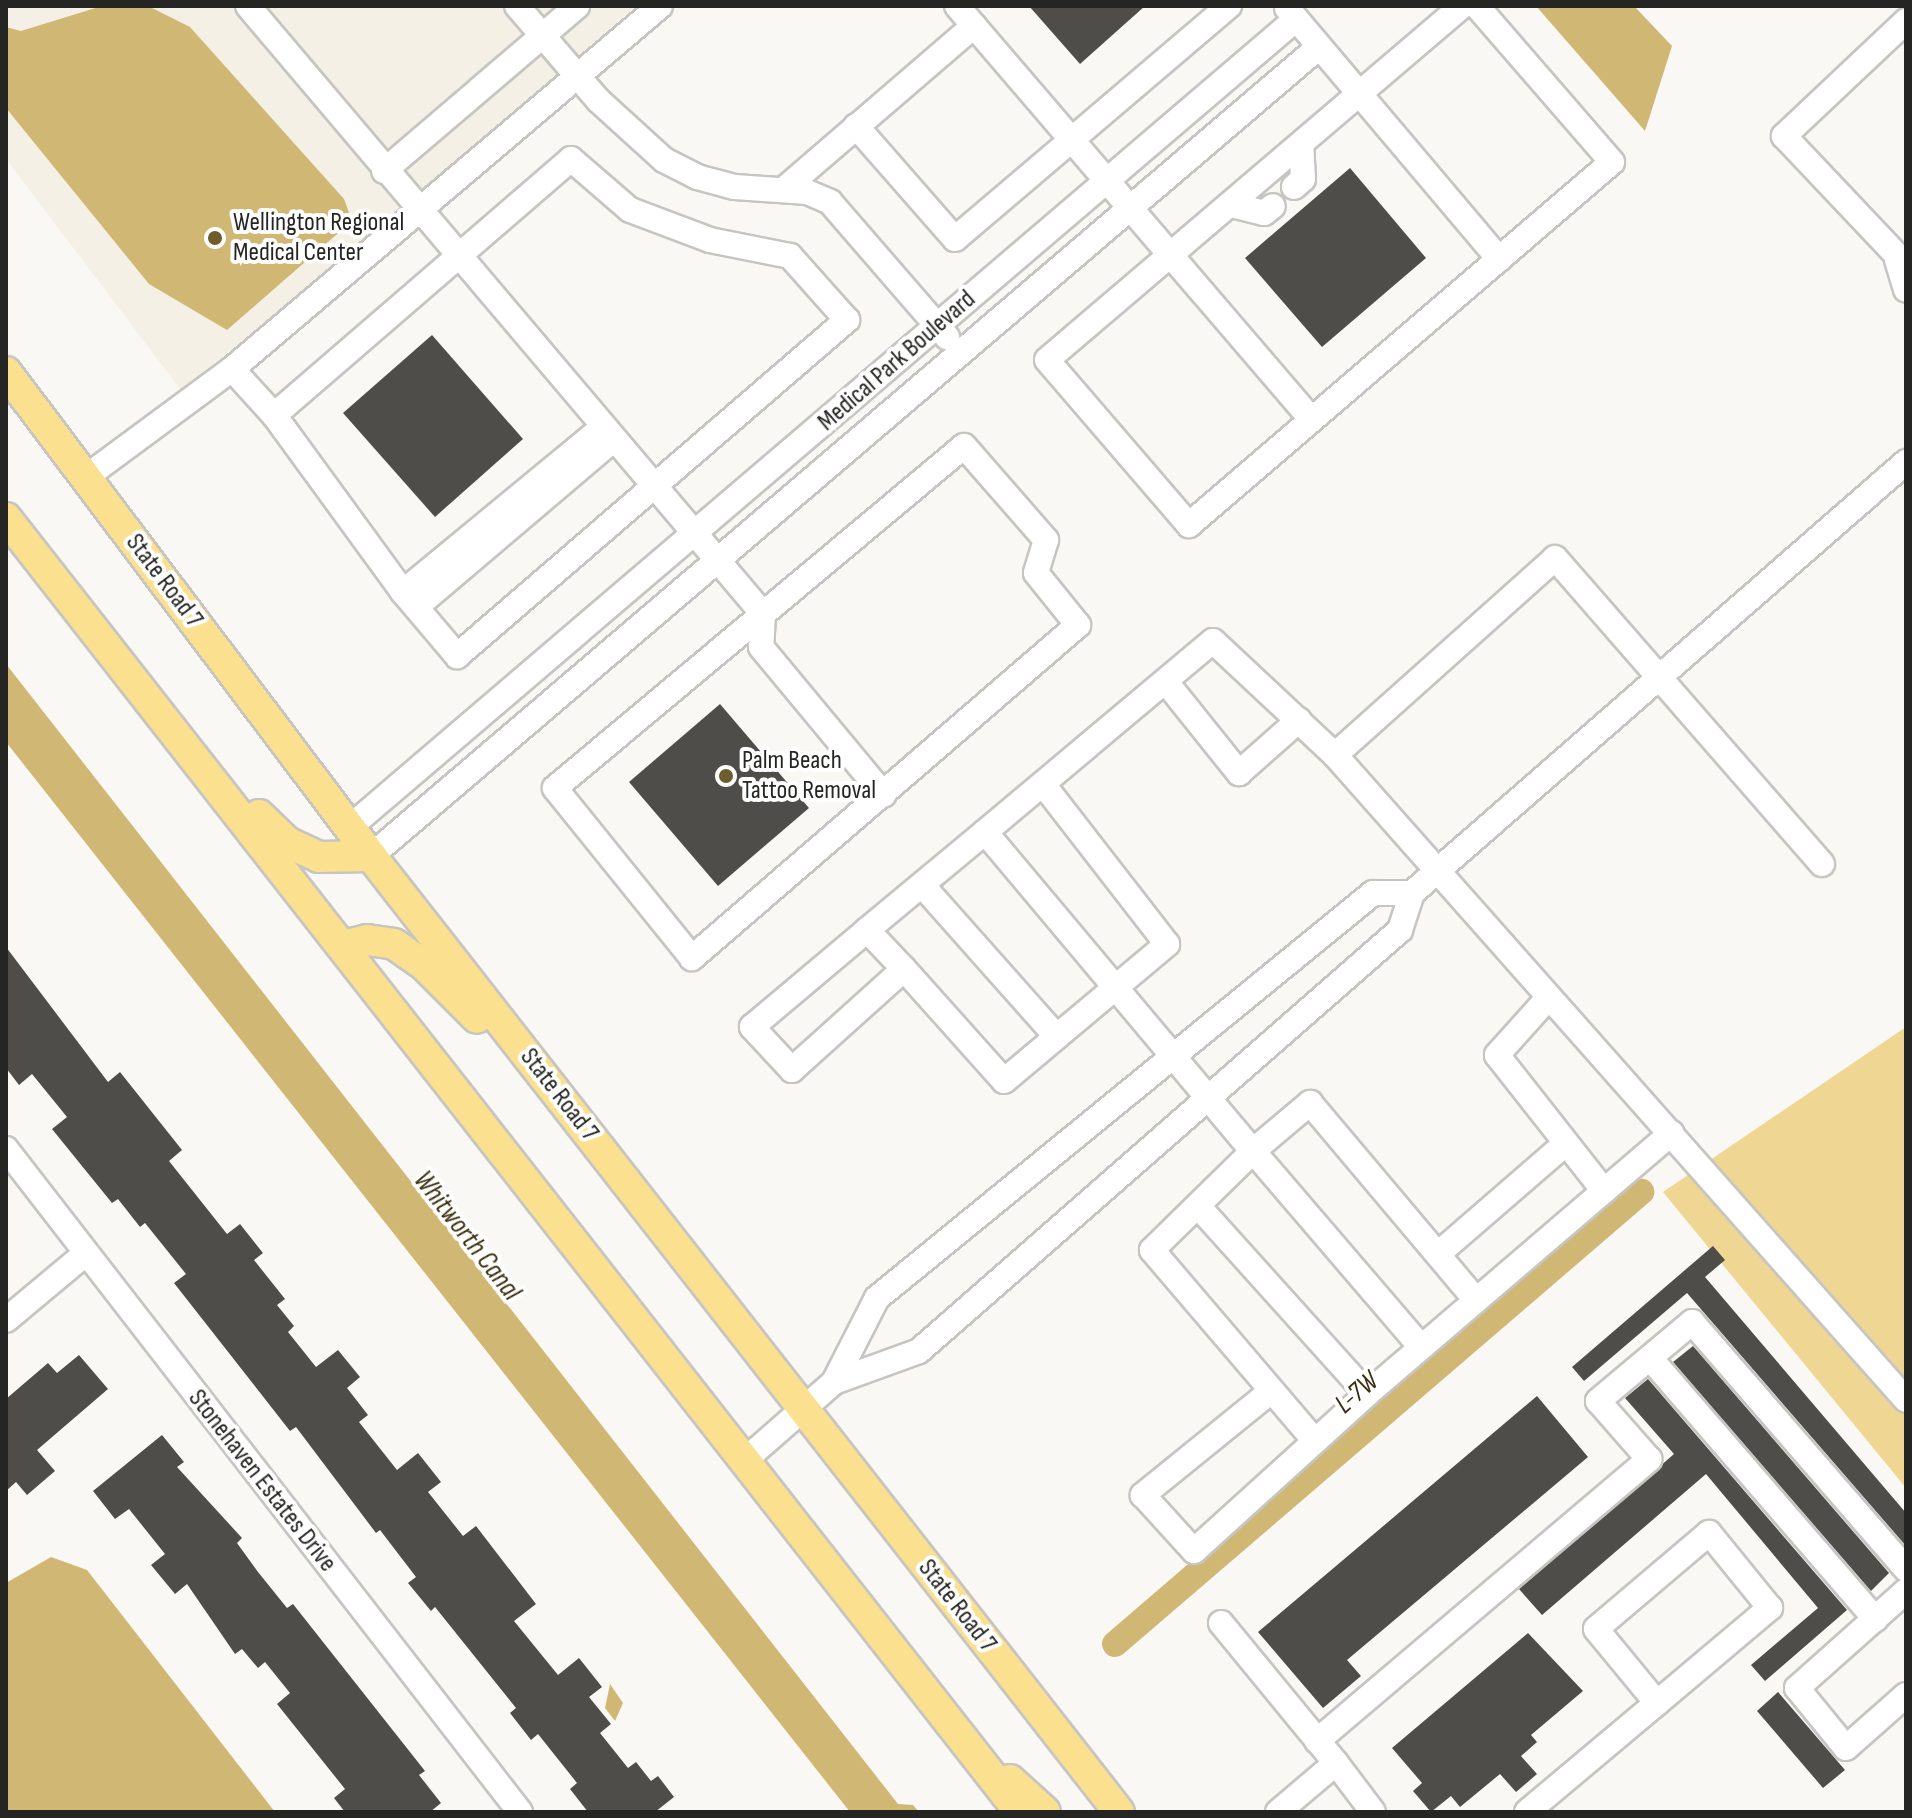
<!DOCTYPE html>
<html>
<head>
<meta charset="utf-8">
<style>
	body { margin:0 }
	#map { position:relative; width:1912px; height:1818px; overflow:hidden; background:#faf8f5; font-family:"Sofia Sans Condensed",sans-serif }
	div>[style] { position:absolute }
	.built>* { inset:0; background:#f4f0e5 }
	.green>* { inset:0; background:#efd693 }
	.water>* { inset:0; background:#d0b773 }
	.canal>* { height:26px; margin:-13px; padding:0 13px; transform-origin:13px; border-radius:13px; background:#d0b773 }
	.building>* { inset:0; background:#4e4d4a }
	.roads { filter:drop-shadow(2px 0 #c6c5c1) drop-shadow(-2px 0 #c6c5c1) drop-shadow(0 2px #c6c5c1) drop-shadow(0 -2px #c6c5c1) }
	.minor>* { height:24px; margin:-12px; padding:0 12px; transform-origin:12px; border-radius:12px; background:#fff }
	.major>* { height:30px; margin:-15px; padding:0 15px; transform-origin:15px; border-radius:15px; background:#fbe090 }
	.dots>* { width:22px; height:22px; translate:-50% -50%; box-sizing:border-box; border:4px solid #fff; border-radius:50% }
	span { translate:-50% -50%; white-space:nowrap; text-align:center; line-height:1.15; -webkit-text-stroke:8px #fff; paint-order:stroke }
	.poi-label { font-size:26px; color:#252523 }
	.left { translate:0 -50%; text-align:left }
	.street-label { font-size:26px; color:#252523 }
	.water-label { font-size:28px; color:#3a2f10; font-style:italic }
	.frame { position:absolute; inset:0; border:8px solid #252523; pointer-events:none }
</style>
</head>
<body>
<div id="map">
	<div class="built">
		<i style="clip-path:polygon(6px 6px,636px 6px,273px 317px,180px 389px,6px 159px)"></i>
	</div>
	<div class="green">
		<i style="clip-path:polygon(1906px 1027px,1906px 1488px,1663px 1192px)"></i>
	</div>
	<div class="water">
		<i style="clip-path:polygon(102px 6px,148px 6px,190px 27px,344px 199px,352px 221px,227px 330px,149px 284px,6px 108px,6px 27px,21px 31px)"></i>
		<i style="clip-path:polygon(1536px 6px,1634px 6px,1672px 46px,1645px 131px)"></i>
		<i style="clip-path:polygon(6px 664px,898px 1804px,913px 1805px,919px 1812px,850px 1812px,6px 742px)"></i>
		<i style="clip-path:polygon(51px 1557px,87px 1570px,275px 1812px,6px 1812px,6px 1583px)"></i>
		<i style="clip-path:polygon(610px 1684px,623px 1703px,615px 1721px,605px 1708px)"></i>
	</div>
	<div class="canal">
		<i style="left:1115px;top:1644px;width:694px;rotate:-40.67deg"></i>
	</div>
	<div class="building">
		<i style="clip-path:polygon(1029px 6px,1145px 6px,1080px 64px)"></i>
		<i style="clip-path:polygon(1350px 168px,1426px 258px,1322px 347px,1245px 258px)"></i>
		<i style="clip-path:polygon(432px 335px,523px 439px,435px 517px,343px 413px)"></i>
		<i style="clip-path:polygon(720px 704px,809px 808px,718px 886px,629px 782px)"></i>
		<i style="clip-path:polygon(6px 947px,108px 1082px,120px 1072px,182px 1150px,169px 1161px,227px 1234px,240px 1224px,263px 1253px,254px 1260px,285px 1299px,277px 1305px,294px 1326px,288px 1332px,316px 1367px,338px 1350px,360px 1377px,347px 1388px,368px 1415px,359px 1422px,397px 1470px,418px 1453px,441px 1482px,428px 1492px,463px 1536px,476px 1526px,536px 1604px,514px 1621px,558px 1675px,579px 1658px,602px 1687px,589px 1697px,611px 1724px,600px 1733px,628px 1768px,636px 1762px,651px 1781px,658px 1776px,674px 1797px,655px 1812px,588px 1812px,570px 1789px,577px 1783px,538px 1734px,531px 1740px,510px 1713px,516px 1708px,435px 1607px,431px 1611px,408px 1583px,416px 1577px,380px 1530px,376px 1533px,296px 1427px,290px 1431px,174px 1283px,186px 1274px,145px 1223px,140px 1227px,118px 1199px,112px 1203px,52px 1129px,67px 1117px,32px 1074px,19px 1085px,6px 1068px)"></i>
		<i style="clip-path:polygon(1713px 1246px,1725px 1260px,1705px 1277px,1906px 1513px,1906px 1546px,1687px 1293px,1584px 1381px,1572px 1367px)"></i>
		<i style="clip-path:polygon(1693px 1346px,1889px 1573px,1871px 1591px,1673px 1362px)"></i>
		<i style="clip-path:polygon(79px 1355px,108px 1389px,37px 1450px,55px 1471px,27px 1495px,16px 1482px,6px 1491px,6px 1399px,48px 1363px,57px 1373px)"></i>
		<i style="clip-path:polygon(1648px 1379px,1847px 1610px,1765px 1681px,1751px 1665px,1818px 1608px,1706px 1474px,1542px 1615px,1519px 1589px,1674px 1454px,1625px 1398px)"></i>
		<i style="clip-path:polygon(1537px 1396px,1588px 1457px,1347px 1660px,1361px 1676px,1323px 1708px,1258px 1632px)"></i>
		<i style="clip-path:polygon(162px 1435px,184px 1462px,177px 1467px,242px 1538px,237px 1543px,258px 1572px,287px 1608px,293px 1604px,425px 1771px,419px 1775px,441px 1803px,430px 1812px,345px 1812px,334px 1798px,345px 1789px,277px 1704px,290px 1693px,265px 1662px,258px 1668px,242px 1649px,235px 1654px,187px 1584px,175px 1594px,151px 1565px,165px 1554px,129px 1509px,115px 1519px,93px 1491px)"></i>
		<i style="clip-path:polygon(1528px 1633px,1583px 1691px,1531px 1735px,1537px 1742px,1521px 1756px,1537px 1774px,1516px 1792px,1500px 1774px,1460px 1807px,1451px 1796px,1431px 1812px,1413px 1791px,1422px 1783px,1392px 1748px)"></i>
		<i style="clip-path:polygon(1778px 1692px,1845px 1770px,1823px 1788px,1757px 1711px)"></i>
	</div>
	<div class="roads">
		<div class="minor">
			<i style="left:248px;top:6px;width:797px;rotate:49.73deg"></i>
			<i style="left:763px;top:614px;width:33px;rotate:93deg"></i>
			<i style="left:761px;top:647px;width:192px;rotate:50.3deg"></i>
			<i style="left:517px;top:6px;width:124px;rotate:49.2deg"></i>
			<i style="left:598px;top:100px;width:89px;rotate:42.3deg"></i>
			<i style="left:664px;top:160px;width:37px;rotate:27deg"></i>
			<i style="left:697px;top:177px;width:39px;rotate:15deg"></i>
			<i style="left:735px;top:187px;width:72px;rotate:4deg"></i>
			<i style="left:807px;top:192px;width:25px;rotate:23deg"></i>
			<i style="left:830px;top:202px;width:179px;rotate:49.1deg"></i>
			<i style="left:957px;top:6px;width:545px;rotate:49.39deg"></i>
			<i style="left:1462px;top:6px;width:545px;rotate:139.54deg"></i>
			<i style="left:1047px;top:360px;width:218px;rotate:49.3deg"></i>
			<i style="left:1189px;top:525px;width:557px;rotate:-40.63deg"></i>
			<i style="left:1612px;top:162px;width:206px;rotate:-130.9deg"></i>
			<i style="left:1287px;top:8px;width:329px;rotate:49.8deg"></i>
			<i style="left:1906px;top:21px;width:168px;rotate:136.7deg"></i>
			<i style="left:1784px;top:136px;width:178px;rotate:46.6deg"></i>
			<i style="left:856px;top:126px;width:150px;rotate:48.8deg"></i>
			<i style="left:955px;top:239px;width:360px;rotate:-40.4deg"></i>
			<i style="left:384px;top:171px;width:254px;rotate:-40.5deg"></i>
			<i style="left:1294px;top:187px;width:12px;rotate:-42deg"></i>
			<i style="left:1303px;top:179px;width:34px;rotate:-93deg"></i>
			<i style="left:783px;top:190px;width:252px;rotate:-40.7deg"></i>
			<i style="left:1232px;top:205px;width:33px;rotate:14deg"></i>
			<i style="left:1264px;top:213px;width:11px;rotate:-38deg"></i>
			<i style="left:1897px;top:260px;width:31px;rotate:73deg"></i>
			<i style="left:232px;top:369px;width:62px;rotate:47.6deg"></i>
			<i style="left:274px;top:415px;width:219px;rotate:53.9deg"></i>
			<i style="left:403px;top:592px;width:84px;rotate:49.8deg"></i>
			<i style="left:457px;top:656px;width:515px;rotate:-40.75deg"></i>
			<i style="left:847px;top:320px;width:86px;rotate:-131.7deg"></i>
			<i style="left:790px;top:256px;width:82px;rotate:-168.7deg"></i>
			<i style="left:710px;top:240px;width:85px;rotate:-159.4deg"></i>
			<i style="left:630px;top:210px;width:78px;rotate:-139.2deg"></i>
			<i style="left:571px;top:159px;width:392px;rotate:139.2deg"></i>
			<i style="left:964px;top:446px;width:125px;rotate:48.9deg"></i>
			<i style="left:1046px;top:540px;width:34px;rotate:107deg"></i>
			<i style="left:1036px;top:573px;width:67px;rotate:51.1deg"></i>
			<i style="left:1078px;top:625px;width:510px;rotate:139.22deg"></i>
			<i style="left:692px;top:958px;width:218px;rotate:-128.9deg"></i>
			<i style="left:555px;top:788px;width:533px;rotate:-39.9deg"></i>
			<i style="left:86px;top:477px;width:182px;rotate:-36.5deg"></i>
			<i style="left:232px;top:369px;width:561px;rotate:-40.3deg"></i>
			<i style="left:403px;top:592px;width:259px;rotate:-39.5deg"></i>
			<i style="left:416px;top:607px;width:249px;rotate:-40.3deg"></i>
			<i style="left:1166px;top:682px;width:117px;rotate:51.3deg"></i>
			<i style="left:1239px;top:773px;width:80px;rotate:-41.5deg"></i>
			<i style="left:1335px;top:755px;width:295px;rotate:-41.8deg"></i>
			<i style="left:1555px;top:558px;width:406px;rotate:48.9deg"></i>
			<i style="left:350px;top:827px;width:1244px;rotate:-40.5deg"></i>
			<i style="left:985px;top:832px;width:297px;rotate:-40deg"></i>
			<i style="left:1213px;top:641px;width:167px;rotate:43.1deg"></i>
			<i style="left:1335px;top:755px;width:861px;rotate:48.48deg"></i>
			<i style="left:371px;top:856px;width:1246px;rotate:-40.48deg"></i>
			<i style="left:922px;top:885px;width:203px;rotate:48.4deg"></i>
			<i style="left:867px;top:930px;width:153px;rotate:-39.7deg"></i>
			<i style="left:985px;top:832px;width:417px;rotate:50deg"></i>
			<i style="left:1253px;top:1151px;width:75px;rotate:-40.1deg"></i>
			<i style="left:1310px;top:1103px;width:258px;rotate:49.9deg"></i>
			<i style="left:904px;top:969px;width:151px;rotate:138deg"></i>
			<i style="left:792px;top:1070px;width:59px;rotate:-132.9deg"></i>
			<i style="left:752px;top:1027px;width:150px;rotate:-40.1deg"></i>
			<i style="left:867px;top:930px;width:54px;rotate:46.5deg"></i>
			<i style="left:904px;top:969px;width:150px;rotate:48.2deg"></i>
			<i style="left:1004px;top:1081px;width:213px;rotate:-40deg"></i>
			<i style="left:1167px;top:944px;width:199px;rotate:-127.8deg"></i>
			<i style="left:1549px;top:997px;width:78px;rotate:131.9deg"></i>
			<i style="left:1497px;top:1055px;width:173px;rotate:51.8deg"></i>
			<i style="left:6px;top:1149px;width:839px;rotate:52.21deg"></i>
			<i style="left:1198px;top:1206px;width:253px;rotate:48deg"></i>
			<i style="left:1438px;top:1254px;width:169px;rotate:-40.9deg"></i>
			<i style="left:6px;top:1320px;width:103px;rotate:-39.9deg"></i>
			<i style="left:1650px;top:1358px;width:345px;rotate:49.2deg"></i>
			<i style="left:834px;top:1382px;width:90px;rotate:-20deg"></i>
			<i style="left:919px;top:1351px;width:639px;rotate:-41.19deg"></i>
			<i style="left:1400px;top:930px;width:39px;rotate:-72deg"></i>
			<i style="left:1412px;top:893px;width:656px;rotate:-41.1deg"></i>
			<i style="left:1270px;top:1392px;width:164px;rotate:141deg"></i>
			<i style="left:1143px;top:1495px;width:76px;rotate:47.7deg"></i>
			<i style="left:1194px;top:1551px;width:234px;rotate:-42.2deg"></i>
			<i style="left:1367px;top:1394px;width:401px;rotate:-40.6deg"></i>
			<i style="left:1315px;top:1441px;width:251px;rotate:-130.5deg"></i>
			<i style="left:1152px;top:1250px;width:141px;rotate:-44.4deg"></i>
			<i style="left:1253px;top:1151px;width:258px;rotate:49.4deg"></i>
			<i style="left:745px;top:1460px;width:118px;rotate:-41.2deg"></i>
			<i style="left:834px;top:1382px;width:94px;rotate:-62.9deg"></i>
			<i style="left:877px;top:1298px;width:640px;rotate:-39.23deg"></i>
			<i style="left:1373px;top:893px;width:39px"></i>
			<i style="left:1906px;top:1591px;width:146px;rotate:138.3deg"></i>
			<i style="left:1797px;top:1688px;width:77px;rotate:50.8deg"></i>
			<i style="left:1846px;top:1748px;width:80px;rotate:-41.5deg"></i>
			<i style="left:1221px;top:1623px;width:181px;rotate:50.6deg"></i>
			<i style="left:1336px;top:1763px;width:76px;rotate:139.8deg"></i>
			<i style="left:1317px;top:1741px;width:436px;rotate:-40.3deg"></i>
			<i style="left:1649px;top:1459px;width:77px;rotate:-131.3deg"></i>
			<i style="left:1598px;top:1401px;width:123px;rotate:-40deg"></i>
			<i style="left:1692px;top:1322px;width:327px;rotate:49.1deg"></i>
			<i style="left:1336px;top:1763px;width:61px;rotate:52.9deg"></i>
			<i style="left:1527px;top:1812px;width:170px;rotate:-40deg"></i>
			<i style="left:1657px;top:1703px;width:148px;rotate:-40.1deg"></i>
			<i style="left:1770px;top:1608px;width:97px;rotate:-129.1deg"></i>
			<i style="left:1709px;top:1533px;width:148px;rotate:139.7deg"></i>
			<i style="left:1596px;top:1629px;width:96px;rotate:50.5deg"></i>
		</div>
		<div class="major">
			<i style="left:6px;top:372px;width:606px;rotate:52.98deg"></i>
			<i style="left:371px;top:856px;width:1214px;rotate:51.96deg"></i>
			<i style="left:6px;top:518px;width:1644px;rotate:51.92deg"></i>
			<i style="left:259px;top:815px;width:39px;rotate:44deg"></i>
			<i style="left:287px;top:842px;width:35px;rotate:25deg"></i>
			<i style="left:319px;top:857px;width:52px;rotate:-1.1deg"></i>
			<i style="left:342px;top:946px;width:26px;rotate:-13deg"></i>
			<i style="left:367px;top:940px;width:27px;rotate:8deg"></i>
			<i style="left:394px;top:944px;width:35px;rotate:35deg"></i>
			<i style="left:423px;top:964px;width:76px;rotate:45deg"></i>
			<i style="left:1010px;top:1780px;width:47px;rotate:42.4deg"></i>
		</div>
	</div>
	<div class="dots">
		<i style="left:215px;top:238px;background:#6e5c2a"></i>
		<i style="left:726px;top:776px;background:#6e5c2a"></i>
	</div>
	<div class="poi-label">
		<span class="left" style="left:233px;top:238px">Wellington Regional<br>Medical Center</span>
		<span class="left" style="left:742px;top:776px">Palm Beach<br>Tattoo Removal</span>
	</div>
	<div class="street-label">
		<span style="left:897px;top:361px;rotate:-41deg">Medical Park Boulevard</span>
		<span style="left:164px;top:581px;rotate:53deg">State Road 7</span>
		<span style="left:559px;top:1095px;rotate:52deg">State Road 7</span>
		<span style="left:262px;top:1481px;rotate:52deg">Stonehaven Estates Drive</span>
		<span style="left:957px;top:1606px;rotate:52deg">State Road 7</span>
	</div>
	<div class="water-label">
		<span style="left:467px;top:1236px;rotate:52deg">Whitworth Canal</span>
		<span style="left:1357px;top:1393px;rotate:-41deg">L-7W</span>
	</div>
	<div class="frame"></div>
</div>
</body>
</html>
